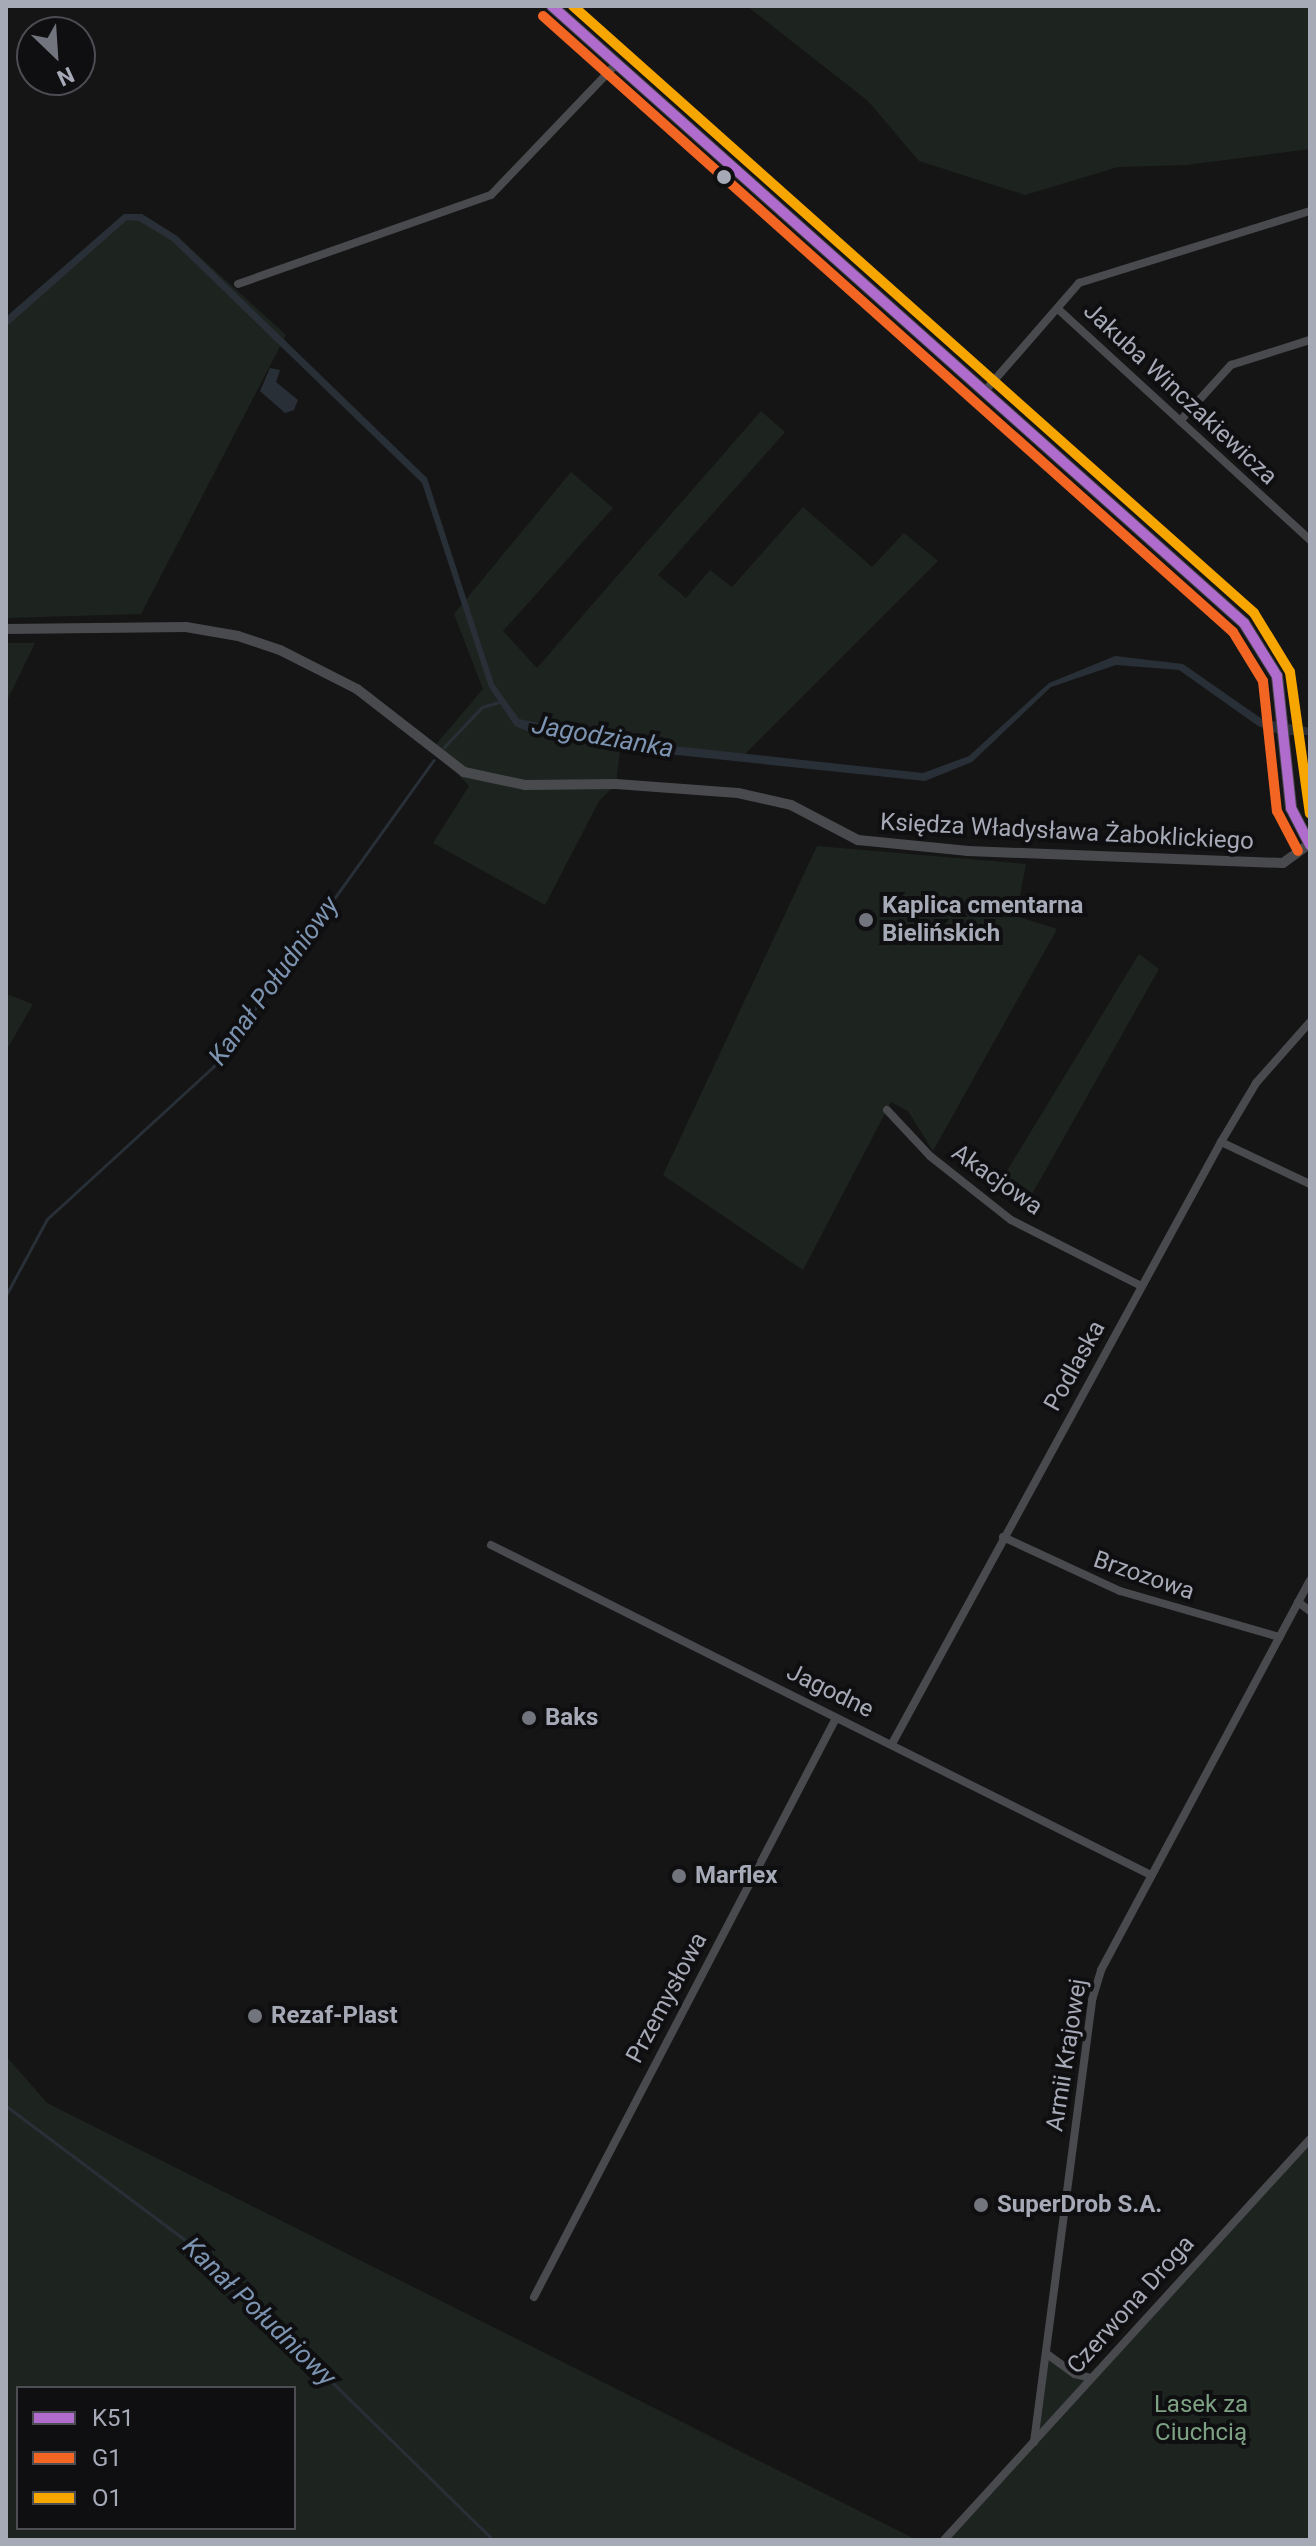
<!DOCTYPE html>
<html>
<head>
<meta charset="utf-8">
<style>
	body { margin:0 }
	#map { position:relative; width:1316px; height:2546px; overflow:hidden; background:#151515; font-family:Roboto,sans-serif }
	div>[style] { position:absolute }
	.green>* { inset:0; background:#1d241f }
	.water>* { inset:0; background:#282f37 }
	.stream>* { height:3px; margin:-1.5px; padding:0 1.5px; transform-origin:1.5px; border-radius:1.5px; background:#282f37 }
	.minor>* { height:8px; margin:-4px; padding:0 4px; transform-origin:4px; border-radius:4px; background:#494a4e }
	.tertiary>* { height:10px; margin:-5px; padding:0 5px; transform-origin:5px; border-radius:5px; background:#494a4e }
	.secondary>* { height:12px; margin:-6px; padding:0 6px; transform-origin:6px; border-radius:6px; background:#48484c }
	.bus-1>* { height:10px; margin:-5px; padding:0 5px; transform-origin:5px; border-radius:5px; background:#b06ccc }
	.bus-2>* { height:10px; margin:-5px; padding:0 5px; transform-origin:5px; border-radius:5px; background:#f26522 }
	.bus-3>* { height:10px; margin:-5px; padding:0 5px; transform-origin:5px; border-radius:5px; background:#f7a600 }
	.dots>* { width:22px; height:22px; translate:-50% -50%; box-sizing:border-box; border:4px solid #0f0f11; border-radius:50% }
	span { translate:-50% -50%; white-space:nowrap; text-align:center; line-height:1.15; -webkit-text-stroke:8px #0f0f11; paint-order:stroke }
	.street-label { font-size:24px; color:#a6a9b6 }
	.poi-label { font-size:24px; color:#a6a9b6; font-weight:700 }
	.left { translate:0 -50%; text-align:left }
	.park-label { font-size:24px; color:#7da182 }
	.water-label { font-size:26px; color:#7c94b1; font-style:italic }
	.frame { position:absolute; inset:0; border:8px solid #a6a9b6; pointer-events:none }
	.legend { position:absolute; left:16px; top:2386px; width:280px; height:144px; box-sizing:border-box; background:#0f0f11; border:2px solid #4b4d53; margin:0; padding:10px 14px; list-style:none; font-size:24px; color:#a6a9b6 }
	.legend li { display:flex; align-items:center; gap:16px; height:40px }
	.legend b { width:40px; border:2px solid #4b4d53 }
	.north { position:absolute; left:16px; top:16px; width:80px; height:80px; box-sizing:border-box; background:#0f0f11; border:2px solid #4b4d53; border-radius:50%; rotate:155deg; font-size:22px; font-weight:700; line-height:32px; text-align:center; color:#a6a9b6 }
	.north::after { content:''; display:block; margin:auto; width:28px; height:36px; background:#73757e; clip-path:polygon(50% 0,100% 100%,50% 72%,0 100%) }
</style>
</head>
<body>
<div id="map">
	<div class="green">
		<i style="clip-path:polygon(747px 6px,1310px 6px,1310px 149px,1186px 165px,1118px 167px,1025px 195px,919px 161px,868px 101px)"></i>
		<i style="clip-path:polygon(124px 214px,142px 214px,177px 236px,286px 335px,141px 614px,6px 618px,6px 317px)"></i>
		<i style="clip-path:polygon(761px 411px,785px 432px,658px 575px,686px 598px,710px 570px,732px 587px,803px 507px,872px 567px,904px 533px,938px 561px,741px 758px,620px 749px,616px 784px,599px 801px,545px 905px,433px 843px,469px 786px,433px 748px,483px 689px,454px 614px,571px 472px,613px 508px,503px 631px,537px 668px)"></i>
		<i style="clip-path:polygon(6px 643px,35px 643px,6px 703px)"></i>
		<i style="clip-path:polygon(817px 846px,1026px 864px,1016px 916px,1057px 929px,933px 1151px,908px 1111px,891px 1102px,803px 1270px,663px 1175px)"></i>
		<i style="clip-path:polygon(1139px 954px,1159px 969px,1032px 1194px,1002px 1179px)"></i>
		<i style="clip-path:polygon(6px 994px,33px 1004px,6px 1051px)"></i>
		<i style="clip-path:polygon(evenodd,6px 2056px,47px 2103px,917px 2540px,6px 2540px,6px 2056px,18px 2388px,294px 2388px,294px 2528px,18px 2528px,18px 2388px)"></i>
		<i style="clip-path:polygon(1310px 2139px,1310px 2540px,944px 2540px,1034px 2442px,1047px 2354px,1092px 2378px)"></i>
	</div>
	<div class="water">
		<i style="clip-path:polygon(124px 214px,142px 214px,177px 236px,427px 478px,494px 684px,519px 719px,618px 740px,923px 773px,969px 756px,1049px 683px,1115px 656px,1183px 664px,1262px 719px,1310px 728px,1310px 735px,1281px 735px,1258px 726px,1179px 670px,1116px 665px,1051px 687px,972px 762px,925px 781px,620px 749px,537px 735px,515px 726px,489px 687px,422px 483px,172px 241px,139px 221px,127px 220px,6px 327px,6px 317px)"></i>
		<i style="clip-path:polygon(270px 368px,280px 370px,276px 382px,298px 400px,294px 410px,285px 413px,260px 391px)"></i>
	</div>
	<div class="stream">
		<i style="left:444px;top:747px;width:55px;rotate:-46.5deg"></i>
		<i style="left:482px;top:707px;width:18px;rotate:-16deg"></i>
		<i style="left:6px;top:1295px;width:86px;rotate:-61.7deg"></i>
		<i style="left:47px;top:1219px;width:225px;rotate:-42.5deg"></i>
		<i style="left:213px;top:1067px;width:378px;rotate:-54.3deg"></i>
		<i style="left:6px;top:2106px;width:232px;rotate:36.8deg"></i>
		<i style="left:192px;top:2245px;width:421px;rotate:44.4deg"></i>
	</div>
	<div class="minor">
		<i style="left:238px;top:284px;width:268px;rotate:-19.4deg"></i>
		<i style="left:491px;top:195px;width:182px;rotate:-46.3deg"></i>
		<i style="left:1058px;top:309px;width:342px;rotate:42.5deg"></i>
		<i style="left:984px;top:392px;width:145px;rotate:-48.9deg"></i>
		<i style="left:1079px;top:283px;width:242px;rotate:-17.3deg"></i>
		<i style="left:1180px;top:421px;width:76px;rotate:-47.7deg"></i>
		<i style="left:1231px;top:365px;width:83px;rotate:-17.6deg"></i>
		<i style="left:887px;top:1110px;width:63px;rotate:46.9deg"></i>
		<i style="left:930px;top:1156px;width:103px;rotate:38.3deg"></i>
		<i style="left:1011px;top:1220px;width:146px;rotate:26.9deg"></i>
		<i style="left:1221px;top:1142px;width:98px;rotate:25.3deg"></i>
		<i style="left:1003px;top:1537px;width:129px;rotate:24.8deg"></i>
		<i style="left:1120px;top:1591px;width:166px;rotate:16.1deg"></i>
		<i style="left:491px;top:1545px;width:738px;rotate:26.57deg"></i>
		<i style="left:1298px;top:1602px;width:15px;rotate:37deg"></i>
		<i style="left:893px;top:1742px;width:684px;rotate:-61.34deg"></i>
		<i style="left:1221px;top:1142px;width:69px;rotate:-59.3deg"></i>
		<i style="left:1256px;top:1083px;width:81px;rotate:-48.5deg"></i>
		<i style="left:534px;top:2297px;width:653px;rotate:-62.45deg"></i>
		<i style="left:1047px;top:2354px;width:34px;rotate:36deg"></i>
		<i style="left:1075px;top:2374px;width:16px;rotate:14deg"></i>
		<i style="left:1034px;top:2442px;width:446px;rotate:-82.5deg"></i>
		<i style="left:1092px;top:2000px;width:31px;rotate:-73deg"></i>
		<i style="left:1101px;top:1970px;width:442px;rotate:-61.8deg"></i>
		<i style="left:944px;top:2540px;width:543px;rotate:-47.61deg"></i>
	</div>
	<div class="tertiary">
		<i style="left:6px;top:629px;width:180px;rotate:-0.6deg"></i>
		<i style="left:186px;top:627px;width:53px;rotate:9.8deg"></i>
		<i style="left:238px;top:636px;width:44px;rotate:18.4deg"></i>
		<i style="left:280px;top:650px;width:86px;rotate:26.9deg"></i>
		<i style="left:357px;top:689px;width:135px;rotate:37.8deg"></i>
		<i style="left:464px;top:772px;width:62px;rotate:12deg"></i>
		<i style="left:525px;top:785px;width:91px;rotate:-0.6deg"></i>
		<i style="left:616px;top:784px;width:122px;rotate:4.2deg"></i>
		<i style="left:738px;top:793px;width:54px;rotate:12.8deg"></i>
		<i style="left:791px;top:805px;width:76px;rotate:27.6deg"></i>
		<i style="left:858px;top:840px;width:111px;rotate:5.7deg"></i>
		<i style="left:968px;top:851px;width:315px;rotate:2.2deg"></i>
		<i style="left:1283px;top:863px;width:32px;rotate:-36deg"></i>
	</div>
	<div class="secondary">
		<i style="left:552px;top:6px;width:927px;rotate:41.72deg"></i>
		<i style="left:1244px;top:623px;width:62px;rotate:58.1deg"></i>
		<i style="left:1277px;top:676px;width:133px;rotate:83.9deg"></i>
		<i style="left:1291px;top:808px;width:42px;rotate:62.8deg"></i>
	</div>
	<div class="bus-1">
		<i style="left:552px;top:6px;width:927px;rotate:41.72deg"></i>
		<i style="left:1244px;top:623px;width:62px;rotate:58.1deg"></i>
		<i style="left:1277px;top:676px;width:133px;rotate:83.9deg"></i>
		<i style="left:1291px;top:808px;width:42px;rotate:62.8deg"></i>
	</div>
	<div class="bus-2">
		<i style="left:543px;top:16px;width:925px;rotate:41.76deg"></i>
		<i style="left:1233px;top:632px;width:57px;rotate:58.5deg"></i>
		<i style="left:1263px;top:681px;width:131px;rotate:83.9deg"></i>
		<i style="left:1277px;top:811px;width:45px;rotate:62.3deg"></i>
	</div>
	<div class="bus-3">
		<i style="left:573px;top:6px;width:912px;rotate:41.71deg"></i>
		<i style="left:1254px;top:613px;width:69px;rotate:58.6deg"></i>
		<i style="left:1290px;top:672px;width:143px;rotate:82deg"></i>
	</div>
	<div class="dots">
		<i style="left:724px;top:177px;background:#a6a9b6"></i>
		<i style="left:866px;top:920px;background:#73757e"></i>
		<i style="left:529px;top:1718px;background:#73757e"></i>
		<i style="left:679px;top:1876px;background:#73757e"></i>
		<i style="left:255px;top:2016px;background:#73757e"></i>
		<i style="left:981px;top:2205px;background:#73757e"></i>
	</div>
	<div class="street-label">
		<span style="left:1180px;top:394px;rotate:43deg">Jakuba Winczakiewicza</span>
		<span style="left:1067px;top:832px;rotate:3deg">Księdza Władysława Żaboklickiego</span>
		<span style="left:997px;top:1180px;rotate:35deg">Akacjowa</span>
		<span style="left:1075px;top:1366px;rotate:-61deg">Podlaska</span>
		<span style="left:1144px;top:1576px;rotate:19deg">Brzozowa</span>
		<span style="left:830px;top:1691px;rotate:26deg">Jagodne</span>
		<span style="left:667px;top:1998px;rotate:-62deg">Przemysłowa</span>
		<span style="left:1067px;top:2055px;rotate:-81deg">Armii Krajowej</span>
		<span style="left:1131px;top:2305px;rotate:-48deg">Czerwona Droga</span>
	</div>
	<div class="poi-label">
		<span class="left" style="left:882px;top:920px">Kaplica cmentarna<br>Bielińskich</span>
		<span class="left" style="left:545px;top:1718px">Baks</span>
		<span class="left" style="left:695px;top:1876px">Marflex</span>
		<span class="left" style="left:271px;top:2016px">Rezaf-Plast</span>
		<span class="left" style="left:997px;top:2205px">SuperDrob S.A.</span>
	</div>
	<div class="park-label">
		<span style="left:1201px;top:2419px">Lasek za<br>Ciuchcią</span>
	</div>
	<div class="water-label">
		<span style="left:603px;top:737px;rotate:10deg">Jagodzianka</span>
		<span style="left:274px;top:981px;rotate:-54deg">Kanał Południowy</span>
		<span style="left:259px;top:2312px;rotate:44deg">Kanał Południowy</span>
	</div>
	<div class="frame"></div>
	<ul class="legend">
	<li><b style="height:10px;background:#b06ccc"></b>K51</li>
	<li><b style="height:10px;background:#f26522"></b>G1</li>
	<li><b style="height:10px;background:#f7a600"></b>O1</li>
	</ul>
	<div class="north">N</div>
</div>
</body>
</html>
